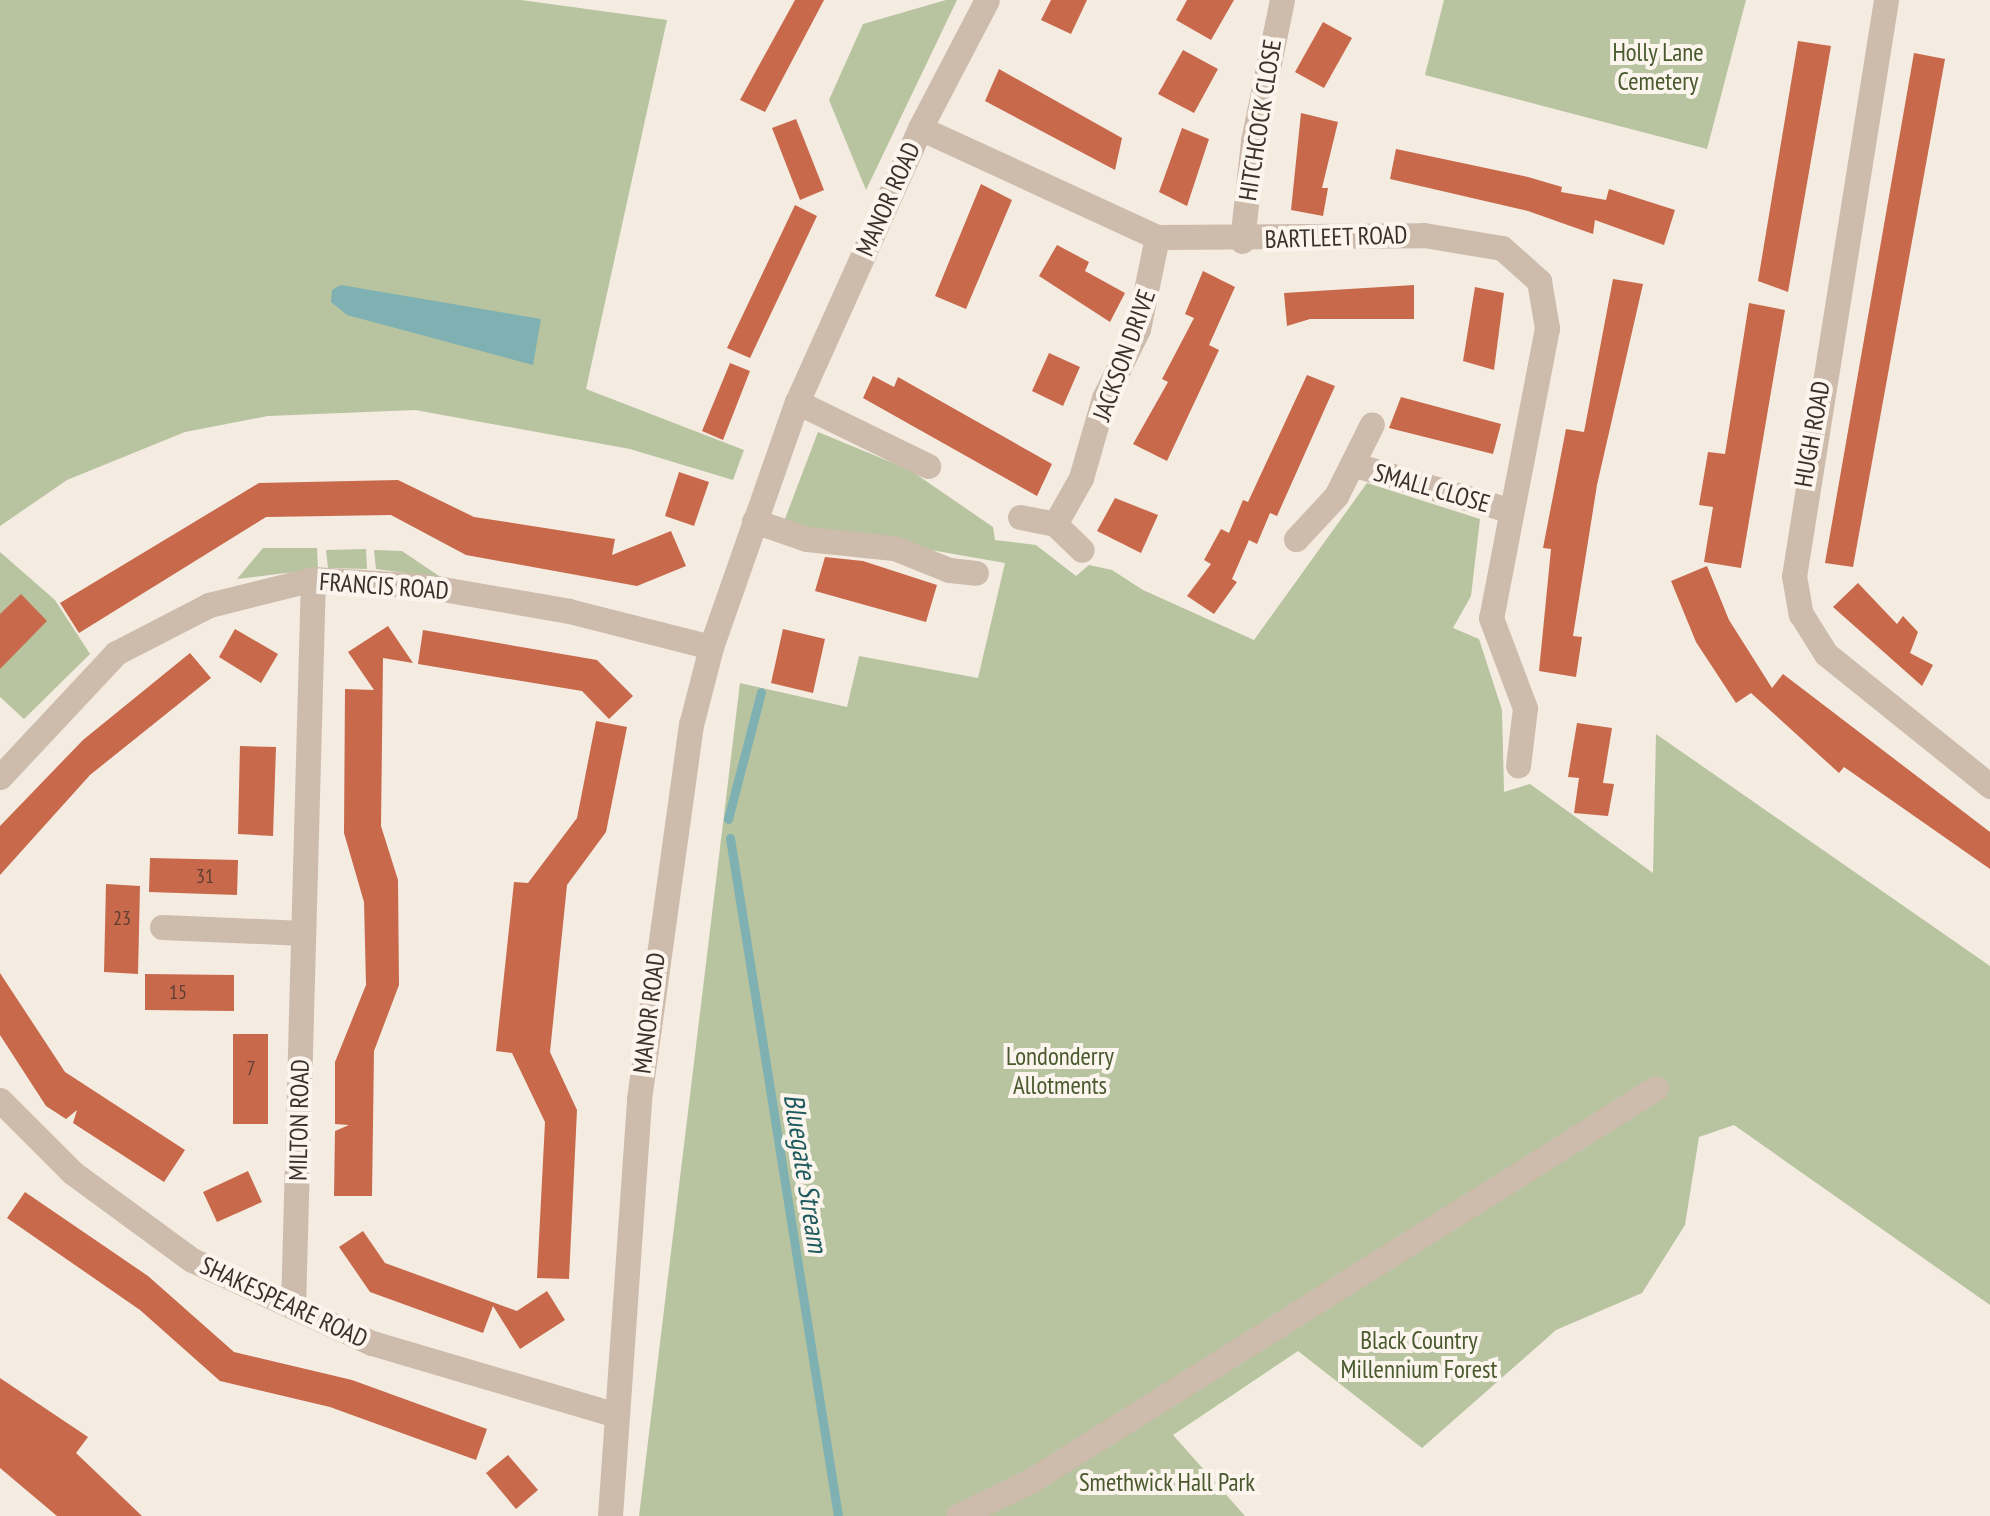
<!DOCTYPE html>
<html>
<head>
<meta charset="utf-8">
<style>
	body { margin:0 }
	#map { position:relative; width:1990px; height:1516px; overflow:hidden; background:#f4ebe1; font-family:"PT Sans Narrow",sans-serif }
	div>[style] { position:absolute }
	.green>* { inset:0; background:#b8c4a0 }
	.water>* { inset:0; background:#7fb0b2 }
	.stream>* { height:9px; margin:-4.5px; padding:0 4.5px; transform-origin:4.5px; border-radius:4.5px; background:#7fb0b2 }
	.building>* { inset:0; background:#c8694b }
	.minor>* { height:25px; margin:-12.5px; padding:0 12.5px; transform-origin:12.5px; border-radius:12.5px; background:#cdbbac }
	span { translate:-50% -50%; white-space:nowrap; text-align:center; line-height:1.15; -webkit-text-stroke:8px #fbf5ee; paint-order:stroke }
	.number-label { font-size:20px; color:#5e3e33 }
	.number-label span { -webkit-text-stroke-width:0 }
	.park-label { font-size:25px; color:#4a5a2e }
	.street-label { font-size:25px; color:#3b302b }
	.water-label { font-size:28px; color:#1f5a5e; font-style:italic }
</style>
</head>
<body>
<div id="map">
	<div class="green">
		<i style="clip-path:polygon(0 0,521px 0,667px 20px,586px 389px,744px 450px,733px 480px,630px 449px,415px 410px,268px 416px,185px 432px,67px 480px,0 526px)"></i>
		<i style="clip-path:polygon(946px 0,957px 0,866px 190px,829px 100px,863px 24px)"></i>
		<i style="clip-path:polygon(1444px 0,1746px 0,1707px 149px,1425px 75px)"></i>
		<i style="clip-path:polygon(818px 432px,910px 470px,993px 527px,995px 540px,1036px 545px,1076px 576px,1089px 565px,1112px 570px,1143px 590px,1254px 640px,1367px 483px,1480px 519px,1471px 596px,1453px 628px,1479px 639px,1502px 710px,1504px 792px,1530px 784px,1653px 873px,1656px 734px,1990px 966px,1990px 1305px,1734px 1125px,1699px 1137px,1685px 1225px,1642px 1293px,1556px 1330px,1422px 1448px,1298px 1351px,1173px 1435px,1245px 1516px,639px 1516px,740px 683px,847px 707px,859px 656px,978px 678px,1005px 563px,783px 524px)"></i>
		<i style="clip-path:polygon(263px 548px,317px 548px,318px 569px,237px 579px)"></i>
		<i style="clip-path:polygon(366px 549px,367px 569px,328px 568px,326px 550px)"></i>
		<i style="clip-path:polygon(374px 550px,402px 551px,442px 578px,376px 569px)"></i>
		<i style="clip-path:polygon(0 552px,55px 600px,90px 654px,24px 719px,0 697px)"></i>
	</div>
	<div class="water">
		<i style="clip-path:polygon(341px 285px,541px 319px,533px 365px,347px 315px,331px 302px,332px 290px)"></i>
	</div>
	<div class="stream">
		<i style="left:728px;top:819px;width:131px;rotate:-75.4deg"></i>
		<i style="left:730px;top:838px;width:687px;rotate:80.95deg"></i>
	</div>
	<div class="building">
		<i style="clip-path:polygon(795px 0,824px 0,765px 112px,740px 100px)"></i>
		<i style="clip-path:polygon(1051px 0,1087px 0,1071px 34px,1041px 20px)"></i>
		<i style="clip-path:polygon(1187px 0,1234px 0,1211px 40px,1176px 20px)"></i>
		<i style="clip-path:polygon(1323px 22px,1352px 38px,1324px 88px,1295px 72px)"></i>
		<i style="clip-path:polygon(1798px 41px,1831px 46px,1788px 292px,1758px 281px)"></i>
		<i style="clip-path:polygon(1183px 50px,1218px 69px,1194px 113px,1158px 94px)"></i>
		<i style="clip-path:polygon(1914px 53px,1945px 59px,1853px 567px,1825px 563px)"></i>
		<i style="clip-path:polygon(999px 69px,1122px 138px,1115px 170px,985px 101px)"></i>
		<i style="clip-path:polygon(1301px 113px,1338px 122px,1322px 188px,1328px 188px,1323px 216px,1291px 210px)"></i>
		<i style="clip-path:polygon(796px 119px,824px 190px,800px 200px,772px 128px)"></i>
		<i style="clip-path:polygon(1182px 128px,1209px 139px,1187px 206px,1159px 192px)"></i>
		<i style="clip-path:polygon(1396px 149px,1528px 177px,1562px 187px,1561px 192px,1606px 200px,1609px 189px,1675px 210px,1664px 245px,1595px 220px,1593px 234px,1528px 211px,1390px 179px)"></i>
		<i style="clip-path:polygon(981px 184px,1012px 200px,966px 309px,935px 296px)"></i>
		<i style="clip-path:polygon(795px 205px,817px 216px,750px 358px,727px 348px)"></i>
		<i style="clip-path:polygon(1057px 245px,1089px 262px,1085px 271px,1125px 293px,1110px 322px,1039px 276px)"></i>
		<i style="clip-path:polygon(1203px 271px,1235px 287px,1209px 345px,1219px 350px,1167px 461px,1133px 444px,1168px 382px,1162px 379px,1194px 318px,1185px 314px)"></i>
		<i style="clip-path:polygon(1613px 279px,1643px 284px,1597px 485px,1573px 636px,1582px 637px,1576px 677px,1539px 671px,1551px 549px,1543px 548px,1566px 429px,1584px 432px)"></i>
		<i style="clip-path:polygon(1414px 285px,1414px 319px,1310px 319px,1287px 326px,1284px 293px)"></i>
		<i style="clip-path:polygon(1475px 287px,1504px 293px,1494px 370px,1463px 361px)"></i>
		<i style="clip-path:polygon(1749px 303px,1785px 310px,1741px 568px,1704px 562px,1713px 507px,1699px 505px,1708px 452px,1725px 454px)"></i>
		<i style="clip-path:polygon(1049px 353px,1080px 367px,1063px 406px,1032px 391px)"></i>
		<i style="clip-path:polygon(730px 363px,750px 371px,723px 440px,702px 431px)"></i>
		<i style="clip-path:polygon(1307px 375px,1335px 386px,1277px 516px,1270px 513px,1257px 544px,1249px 540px,1232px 579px,1237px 582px,1214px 614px,1187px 596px,1211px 564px,1204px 560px,1221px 529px,1229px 533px,1243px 500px,1248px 502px)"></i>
		<i style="clip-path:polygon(873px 376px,894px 387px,898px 377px,1052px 464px,1037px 496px,863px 398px)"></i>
		<i style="clip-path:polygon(1401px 397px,1501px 424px,1493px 454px,1389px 428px)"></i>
		<i style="clip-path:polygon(679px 472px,709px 482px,694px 526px,665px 516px)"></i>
		<i style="clip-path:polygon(398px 480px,474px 517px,615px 539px,612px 555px,671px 531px,686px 566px,637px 586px,466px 555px,391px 515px,266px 517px,79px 633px,60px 603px,259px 483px)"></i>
		<i style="clip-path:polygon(1115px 498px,1158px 515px,1141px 553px,1097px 531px)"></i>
		<i style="clip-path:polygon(825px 557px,863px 561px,937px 585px,926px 622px,815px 591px)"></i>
		<i style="clip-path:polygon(1707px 566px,1729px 620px,1772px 688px,1783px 674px,1990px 832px,1990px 869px,1844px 767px,1839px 773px,1751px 693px,1736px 703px,1696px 642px,1671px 581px)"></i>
		<i style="clip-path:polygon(1858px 583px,1897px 624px,1903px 616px,1918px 632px,1910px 653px,1933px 665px,1922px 686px,1833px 607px)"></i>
		<i style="clip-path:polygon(21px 594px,47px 621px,0 669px,0 614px)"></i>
		<i style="clip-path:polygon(388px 626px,413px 663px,383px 658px,381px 826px,398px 880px,399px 985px,374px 1051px,372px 1196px,334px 1196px,335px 1131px,349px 1125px,335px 1124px,335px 1062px,366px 985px,364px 902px,344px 833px,345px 689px,374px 690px,348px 652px)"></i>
		<i style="clip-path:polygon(235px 629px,278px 654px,261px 683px,219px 657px)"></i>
		<i style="clip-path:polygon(783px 629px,825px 639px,813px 693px,771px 683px)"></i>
		<i style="clip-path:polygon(423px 630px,597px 660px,633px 696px,609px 719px,582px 691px,418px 664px)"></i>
		<i style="clip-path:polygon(190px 653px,211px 678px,90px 775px,0 875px,0 826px,83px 740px)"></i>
		<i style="clip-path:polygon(596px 721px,627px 727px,606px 832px,567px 885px,550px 1052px,577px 1110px,569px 1279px,537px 1278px,545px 1122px,512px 1053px,496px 1051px,514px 882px,528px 883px,577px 818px)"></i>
		<i style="clip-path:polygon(1577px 723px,1612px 728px,1603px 783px,1614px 784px,1608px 816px,1574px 813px,1579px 778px,1568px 777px)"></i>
		<i style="clip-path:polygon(240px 746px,276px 747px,273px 836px,238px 834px)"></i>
		<i style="clip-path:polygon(150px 858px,238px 860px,237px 895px,149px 892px)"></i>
		<i style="clip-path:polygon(106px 884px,140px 886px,138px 974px,104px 972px)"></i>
		<i style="clip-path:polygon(0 973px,65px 1072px,185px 1150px,164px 1182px,73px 1123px,77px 1110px,66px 1119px,46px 1106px,0 1035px)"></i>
		<i style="clip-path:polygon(145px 974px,234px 975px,234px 1011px,145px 1010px)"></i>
		<i style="clip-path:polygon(233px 1034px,268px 1034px,268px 1124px,233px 1124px)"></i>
		<i style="clip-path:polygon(248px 1171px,262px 1202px,217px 1222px,203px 1192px)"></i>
		<i style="clip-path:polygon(25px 1192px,148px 1276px,234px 1352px,352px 1380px,487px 1429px,476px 1460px,330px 1407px,220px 1381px,140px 1310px,7px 1218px)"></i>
		<i style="clip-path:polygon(363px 1231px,385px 1263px,517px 1311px,547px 1291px,565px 1320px,520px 1349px,493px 1306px,483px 1333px,370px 1292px,339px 1247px)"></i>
		<i style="clip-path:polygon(0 1378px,88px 1437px,76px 1453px,142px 1516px,57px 1516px,0 1468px)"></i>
		<i style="clip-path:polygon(508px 1455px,538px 1490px,516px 1509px,486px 1473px)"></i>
	</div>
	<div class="minor">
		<i style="left:1886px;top:0;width:583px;rotate:99.07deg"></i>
		<i style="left:1794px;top:576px;width:39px;rotate:80deg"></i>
		<i style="left:1801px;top:614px;width:47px;rotate:58deg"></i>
		<i style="left:1826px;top:654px;width:211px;rotate:38.8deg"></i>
		<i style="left:920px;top:128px;width:261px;rotate:24.7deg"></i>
		<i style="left:1157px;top:237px;width:267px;rotate:-0.4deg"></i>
		<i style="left:1424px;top:235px;width:79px;rotate:9.5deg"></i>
		<i style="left:1502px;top:248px;width:50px;rotate:41.7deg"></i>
		<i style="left:1539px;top:281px;width:48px;rotate:80.3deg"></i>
		<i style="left:1547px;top:328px;width:295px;rotate:100.9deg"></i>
		<i style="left:1491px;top:618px;width:96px;rotate:69.3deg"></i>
		<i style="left:1525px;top:708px;width:58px;rotate:96.9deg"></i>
		<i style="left:1242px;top:241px;width:101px;rotate:-83.7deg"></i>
		<i style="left:1253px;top:141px;width:144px;rotate:-78.4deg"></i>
		<i style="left:797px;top:402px;width:146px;rotate:26deg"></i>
		<i style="left:1355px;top:465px;width:160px;rotate:16.3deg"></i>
		<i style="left:1020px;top:517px;width:36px;rotate:11deg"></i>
		<i style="left:1055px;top:524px;width:37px;rotate:44deg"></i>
		<i style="left:754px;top:521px;width:56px;rotate:18.8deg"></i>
		<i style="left:807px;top:539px;width:87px;rotate:5.9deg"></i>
		<i style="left:894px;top:548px;width:59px;rotate:21.8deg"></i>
		<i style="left:949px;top:570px;width:27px;rotate:6deg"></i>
		<i style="left:1055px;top:524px;width:53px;rotate:-60.5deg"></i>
		<i style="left:1081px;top:478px;width:83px;rotate:-74deg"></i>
		<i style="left:1104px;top:398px;width:77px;rotate:-63.8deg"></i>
		<i style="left:1138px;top:329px;width:94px;rotate:-78.3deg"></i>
		<i style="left:1296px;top:539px;width:59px;rotate:-47.1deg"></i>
		<i style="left:1336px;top:496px;width:80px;rotate:-63.4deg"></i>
		<i style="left:0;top:777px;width:170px;rotate:-46.9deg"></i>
		<i style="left:116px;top:653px;width:105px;rotate:-27.3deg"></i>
		<i style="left:209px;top:605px;width:107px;rotate:-14deg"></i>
		<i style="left:313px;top:579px;width:112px;rotate:3.6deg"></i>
		<i style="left:425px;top:586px;width:146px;rotate:9.8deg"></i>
		<i style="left:569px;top:611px;width:146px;rotate:14.2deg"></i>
		<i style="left:162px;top:927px;width:141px;rotate:2.4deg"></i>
		<i style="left:0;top:1100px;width:103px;rotate:45deg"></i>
		<i style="left:73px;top:1173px;width:147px;rotate:36.2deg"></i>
		<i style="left:192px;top:1260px;width:198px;rotate:24.8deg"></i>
		<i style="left:372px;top:1343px;width:254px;rotate:16.4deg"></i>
		<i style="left:293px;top:1307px;width:728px;rotate:-88.43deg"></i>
		<i style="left:610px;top:1516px;width:418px;rotate:-86deg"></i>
		<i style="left:639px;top:1099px;width:378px;rotate:-82.1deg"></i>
		<i style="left:691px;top:725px;width:81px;rotate:-75.6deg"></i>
		<i style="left:711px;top:647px;width:260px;rotate:-70.7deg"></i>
		<i style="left:797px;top:402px;width:300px;rotate:-65.8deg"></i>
		<i style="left:920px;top:128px;width:144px;rotate:-62.4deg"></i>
		<i style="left:958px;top:1516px;width:82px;rotate:-25.9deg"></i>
		<i style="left:1032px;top:1480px;width:737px;rotate:-32.14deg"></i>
	</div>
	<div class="number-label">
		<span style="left:205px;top:876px">31</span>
		<span style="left:122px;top:918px">23</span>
		<span style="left:178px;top:992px">15</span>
		<span style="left:251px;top:1068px">7</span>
	</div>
	<div class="park-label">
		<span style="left:1658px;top:67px">Holly Lane<br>Cemetery</span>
		<span style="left:1060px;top:1071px">Londonderry<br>Allotments</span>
		<span style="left:1419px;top:1355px">Black Country<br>Millennium Forest</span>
		<span style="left:1167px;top:1482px">Smethwick Hall Park</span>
	</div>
	<div class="street-label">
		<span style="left:1260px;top:120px;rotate:-81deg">HITCHCOCK CLOSE</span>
		<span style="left:888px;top:199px;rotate:-66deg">MANOR ROAD</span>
		<span style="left:1336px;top:237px;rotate:-2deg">BARTLEET ROAD</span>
		<span style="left:1124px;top:355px;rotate:-70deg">JACKSON DRIVE</span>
		<span style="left:1812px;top:434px;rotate:-80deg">HUGH ROAD</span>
		<span style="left:1432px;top:488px;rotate:16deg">SMALL CLOSE</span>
		<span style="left:384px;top:586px;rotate:4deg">FRANCIS ROAD</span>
		<span style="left:649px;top:1013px;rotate:-83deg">MANOR ROAD</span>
		<span style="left:299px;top:1120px;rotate:-89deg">MILTON ROAD</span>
		<span style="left:284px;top:1302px;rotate:25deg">SHAKESPEARE ROAD</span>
	</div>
	<div class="water-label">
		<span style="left:806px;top:1173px;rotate:81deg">Bluegate Stream</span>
	</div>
</div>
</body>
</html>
